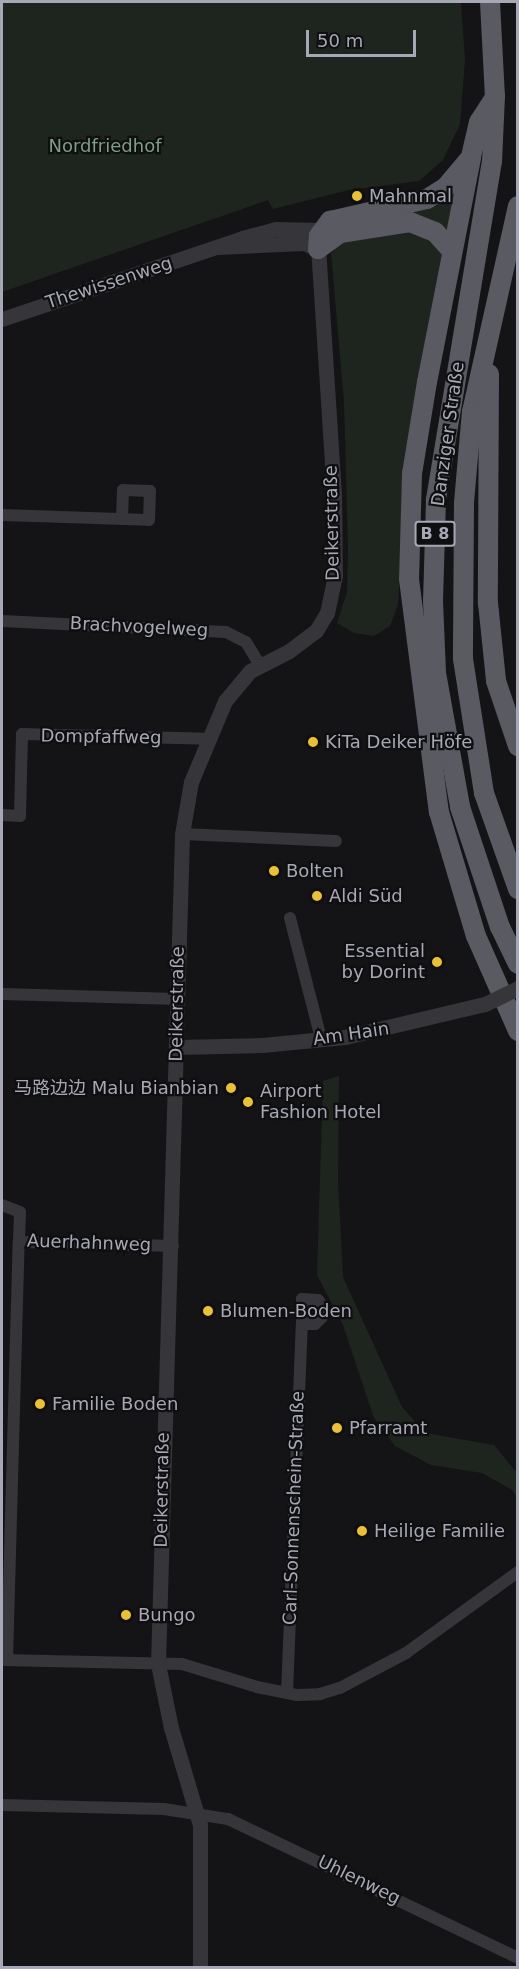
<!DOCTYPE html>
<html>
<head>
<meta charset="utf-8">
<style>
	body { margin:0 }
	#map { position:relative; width:519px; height:1969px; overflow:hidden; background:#141315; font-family:"DejaVu Sans","Noto Sans SC",sans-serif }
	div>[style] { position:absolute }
	.green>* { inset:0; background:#1e251f }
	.minor>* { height:12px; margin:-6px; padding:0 6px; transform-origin:6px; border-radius:6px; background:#35353a }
	.tertiary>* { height:15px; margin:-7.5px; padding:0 7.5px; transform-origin:7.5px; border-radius:7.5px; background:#35353a }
	.trunk>* { height:20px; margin:-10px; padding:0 10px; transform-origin:10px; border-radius:10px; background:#595a62 }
	.tertiary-bridge>* { height:15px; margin:-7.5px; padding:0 7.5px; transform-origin:7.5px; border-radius:7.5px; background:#35353a }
	.dots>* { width:16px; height:16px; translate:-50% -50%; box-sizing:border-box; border:3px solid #0f0e10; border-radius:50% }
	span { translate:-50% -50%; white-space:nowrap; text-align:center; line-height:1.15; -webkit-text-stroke:4.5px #0f0e10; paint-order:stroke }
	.shield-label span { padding:2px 4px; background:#0f0e10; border:2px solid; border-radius:4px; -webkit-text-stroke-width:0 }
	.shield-label { font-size:16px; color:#a6a9b5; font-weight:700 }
	.park-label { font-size:18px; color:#7d9f83 }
	.poi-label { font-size:18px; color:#a6a9b5 }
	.left { translate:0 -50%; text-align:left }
	.right { translate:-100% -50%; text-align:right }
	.street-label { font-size:18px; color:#a6a9b5 }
	.frame { position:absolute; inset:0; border:3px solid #a6a9b5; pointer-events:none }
	.scale { position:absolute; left:306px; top:30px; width:110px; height:27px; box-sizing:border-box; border:3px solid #a6a9b5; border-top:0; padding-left:8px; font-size:18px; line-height:21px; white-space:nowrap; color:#a6a9b5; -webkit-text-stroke:4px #0f0e10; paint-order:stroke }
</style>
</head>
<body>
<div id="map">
	<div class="green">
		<i style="clip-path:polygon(2px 2px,461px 2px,465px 60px,460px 124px,443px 160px,419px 181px,349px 190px,273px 209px,268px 200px,2px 292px)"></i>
		<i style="clip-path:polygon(455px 191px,449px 231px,344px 223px)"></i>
		<i style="clip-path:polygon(412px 230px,444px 251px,408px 448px,398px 604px,390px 626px,374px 636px,354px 633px,337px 623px,347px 592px,348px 548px,344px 402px,331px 253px,344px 239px)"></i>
		<i style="clip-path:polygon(339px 1076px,338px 1180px,343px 1277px,402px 1407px,425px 1433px,494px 1445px,517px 1473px,517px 1497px,512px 1490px,482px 1473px,431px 1465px,395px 1446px,374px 1418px,343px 1325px,317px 1275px,323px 1081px)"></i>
	</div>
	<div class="minor">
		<i style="left:2px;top:515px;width:147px;rotate:1.9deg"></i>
		<i style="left:149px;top:520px;width:29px;rotate:-88deg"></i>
		<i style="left:150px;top:491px;width:27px;rotate:-178deg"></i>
		<i style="left:123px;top:490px;width:29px;rotate:92deg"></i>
		<i style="left:2px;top:621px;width:224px;rotate:2.8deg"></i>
		<i style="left:226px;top:632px;width:22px;rotate:27deg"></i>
		<i style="left:246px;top:642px;width:27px;rotate:59deg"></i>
		<i style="left:2px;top:815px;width:18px;rotate:3deg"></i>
		<i style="left:20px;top:816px;width:82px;rotate:-88.6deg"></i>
		<i style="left:22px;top:734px;width:185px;rotate:1.5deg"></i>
		<i style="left:182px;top:834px;width:154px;rotate:2.6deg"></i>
		<i style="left:290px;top:918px;width:125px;rotate:75.6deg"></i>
		<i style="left:2px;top:994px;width:176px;rotate:1.6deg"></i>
		<i style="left:2px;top:1205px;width:19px;rotate:21deg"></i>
		<i style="left:20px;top:1212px;width:30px;rotate:92deg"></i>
		<i style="left:19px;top:1242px;width:154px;rotate:1.5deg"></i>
		<i style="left:2px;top:1660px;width:180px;rotate:1.3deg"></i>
		<i style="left:182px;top:1664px;width:78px;rotate:17deg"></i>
		<i style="left:257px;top:1687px;width:41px;rotate:11.3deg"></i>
		<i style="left:297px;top:1695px;width:23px;rotate:-2deg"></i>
		<i style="left:320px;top:1694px;width:21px;rotate:-17deg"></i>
		<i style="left:340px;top:1688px;width:75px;rotate:-27.9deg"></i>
		<i style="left:406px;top:1653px;width:138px;rotate:-35.9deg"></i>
		<i style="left:7px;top:1660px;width:418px;rotate:-88.4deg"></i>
		<i style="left:287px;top:1693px;width:369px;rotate:-87.7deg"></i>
		<i style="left:302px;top:1324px;width:13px"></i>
		<i style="left:315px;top:1324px;width:10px;rotate:-45deg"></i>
		<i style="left:322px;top:1317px;width:12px;rotate:-90deg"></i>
		<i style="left:322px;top:1305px;width:6px;rotate:-129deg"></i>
		<i style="left:318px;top:1300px;width:16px;rotate:-176deg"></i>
		<i style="left:302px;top:1299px;width:25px;rotate:90deg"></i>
		<i style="left:2px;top:1805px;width:162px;rotate:1.4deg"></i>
		<i style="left:164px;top:1809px;width:65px;rotate:8.9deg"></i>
		<i style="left:228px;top:1819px;width:322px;rotate:25.6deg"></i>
	</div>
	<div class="tertiary">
		<i style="left:2px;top:319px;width:253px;rotate:-18.6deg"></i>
		<i style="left:242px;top:238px;width:35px;rotate:-15deg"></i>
		<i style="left:276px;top:229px;width:46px;rotate:1.2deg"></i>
		<i style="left:177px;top:1047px;width:85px;rotate:-1.3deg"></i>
		<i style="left:262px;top:1045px;width:83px;rotate:-5.5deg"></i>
		<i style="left:345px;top:1037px;width:144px;rotate:-13.3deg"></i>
		<i style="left:200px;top:1968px;width:143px;rotate:-90deg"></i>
		<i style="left:200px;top:1825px;width:101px;rotate:-106.6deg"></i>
		<i style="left:171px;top:1728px;width:65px;rotate:-101.5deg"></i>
		<i style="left:158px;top:1664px;width:830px;rotate:-88.34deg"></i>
		<i style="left:182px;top:834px;width:53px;rotate:-80.2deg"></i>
		<i style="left:191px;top:782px;width:88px;rotate:-67.2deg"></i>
		<i style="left:225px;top:701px;width:39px;rotate:-50deg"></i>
		<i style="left:250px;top:671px;width:44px;rotate:-27.1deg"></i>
		<i style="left:289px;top:651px;width:34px;rotate:-37deg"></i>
		<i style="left:316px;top:631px;width:21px;rotate:-59deg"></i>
		<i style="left:327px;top:613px;width:39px;rotate:-78deg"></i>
		<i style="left:335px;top:575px;width:81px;rotate:-90.7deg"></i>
		<i style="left:334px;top:494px;width:246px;rotate:-93.7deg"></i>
		<i style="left:318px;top:249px;width:15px;rotate:-157deg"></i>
		<i style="left:304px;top:243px;width:87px;rotate:177.4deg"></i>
	</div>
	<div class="trunk">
		<i style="left:490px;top:2px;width:94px;rotate:87deg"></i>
		<i style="left:495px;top:96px;width:65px;rotate:92.6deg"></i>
		<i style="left:492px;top:161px;width:344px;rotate:99.4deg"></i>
		<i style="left:436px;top:500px;width:101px;rotate:91.7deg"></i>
		<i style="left:433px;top:601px;width:72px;rotate:87.6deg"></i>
		<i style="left:436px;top:673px;width:136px;rotate:79.8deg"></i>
		<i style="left:460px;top:807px;width:126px;rotate:71.6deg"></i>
		<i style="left:500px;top:927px;width:41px;rotate:64.1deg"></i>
		<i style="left:494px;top:99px;width:27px;rotate:123deg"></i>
		<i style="left:479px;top:122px;width:37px;rotate:103deg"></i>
		<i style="left:471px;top:158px;width:228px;rotate:101.1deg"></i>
		<i style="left:427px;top:382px;width:93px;rotate:99.3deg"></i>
		<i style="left:412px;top:474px;width:105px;rotate:91.6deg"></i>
		<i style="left:409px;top:579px;width:235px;rotate:82.7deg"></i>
		<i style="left:439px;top:812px;width:129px;rotate:73.4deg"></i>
		<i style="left:476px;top:936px;width:104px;rotate:66.1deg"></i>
		<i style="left:518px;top:206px;width:210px;rotate:102.6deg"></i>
		<i style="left:472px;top:411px;width:92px;rotate:95deg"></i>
		<i style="left:464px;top:503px;width:156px;rotate:90.4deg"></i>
		<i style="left:463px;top:659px;width:136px;rotate:81.1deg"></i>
		<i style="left:484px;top:793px;width:102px;rotate:70.5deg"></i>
		<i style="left:318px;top:249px;width:13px;rotate:-86deg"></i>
		<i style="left:319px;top:236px;width:19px;rotate:-54deg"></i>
		<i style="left:330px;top:221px;width:99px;rotate:-12.8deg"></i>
		<i style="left:427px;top:199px;width:22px;rotate:-32deg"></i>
		<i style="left:446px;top:187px;width:35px;rotate:-50deg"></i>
		<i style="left:318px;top:249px;width:27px;rotate:-36deg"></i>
		<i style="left:340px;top:233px;width:71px;rotate:-8.9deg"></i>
		<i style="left:410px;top:222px;width:27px;rotate:22deg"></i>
		<i style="left:435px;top:232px;width:24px;rotate:48deg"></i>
		<i style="left:489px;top:374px;width:229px;rotate:90.3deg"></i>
		<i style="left:488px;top:603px;width:78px;rotate:84.1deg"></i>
		<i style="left:496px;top:681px;width:69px;rotate:71.3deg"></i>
	</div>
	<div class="tertiary-bridge">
		<i style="left:485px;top:1004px;width:37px;rotate:-26deg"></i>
	</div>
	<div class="dots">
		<i style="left:357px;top:196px;background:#eac036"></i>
		<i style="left:313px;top:742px;background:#eac036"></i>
		<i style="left:274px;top:871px;background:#eac036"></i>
		<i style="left:317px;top:896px;background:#eac036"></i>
		<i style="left:437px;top:962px;background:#eac036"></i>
		<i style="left:231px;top:1088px;background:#eac036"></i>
		<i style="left:248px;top:1102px;background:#eac036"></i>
		<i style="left:208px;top:1311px;background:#eac036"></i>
		<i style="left:40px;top:1404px;background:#eac036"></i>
		<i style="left:337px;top:1428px;background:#eac036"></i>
		<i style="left:362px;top:1531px;background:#eac036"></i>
		<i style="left:126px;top:1615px;background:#eac036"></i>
	</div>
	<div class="shield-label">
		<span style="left:435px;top:534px">B 8</span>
	</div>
	<div class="park-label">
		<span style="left:105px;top:146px">Nordfriedhof</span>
	</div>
	<div class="poi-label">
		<span class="left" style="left:369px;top:196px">Mahnmal</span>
		<span class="left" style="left:325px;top:742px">KiTa Deiker Höfe</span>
		<span class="left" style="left:286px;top:871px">Bolten</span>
		<span class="left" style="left:329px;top:896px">Aldi Süd</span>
		<span class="right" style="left:425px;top:962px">Essential<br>by Dorint</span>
		<span class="right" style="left:219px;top:1088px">马路边边 Malu Bianbian</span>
		<span class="left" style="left:260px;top:1102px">Airport<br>Fashion Hotel</span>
		<span class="left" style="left:220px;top:1311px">Blumen-Boden</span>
		<span class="left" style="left:52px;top:1404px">Familie Boden</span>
		<span class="left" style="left:349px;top:1428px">Pfarramt</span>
		<span class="left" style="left:374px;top:1531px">Heilige Familie</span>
		<span class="left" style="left:138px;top:1615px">Bungo</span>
	</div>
	<div class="street-label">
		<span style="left:109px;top:283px;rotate:-18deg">Thewissenweg</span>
		<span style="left:448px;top:434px;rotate:-82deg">Danziger Straße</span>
		<span style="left:332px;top:523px;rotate:-91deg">Deikerstraße</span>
		<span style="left:139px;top:627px;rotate:3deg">Brachvogelweg</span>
		<span style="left:101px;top:737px;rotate:1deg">Dompfaffweg</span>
		<span style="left:177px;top:1004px;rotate:-89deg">Deikerstraße</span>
		<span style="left:351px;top:1034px;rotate:-8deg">Am Hain</span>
		<span style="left:89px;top:1243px;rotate:2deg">Auerhahnweg</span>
		<span style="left:162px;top:1490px;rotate:-89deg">Deikerstraße</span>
		<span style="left:294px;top:1508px;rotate:-88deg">Carl-Sonnenschein-Straße</span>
		<span style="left:359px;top:1880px;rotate:26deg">Uhlenweg</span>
	</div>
	<div class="frame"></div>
	<div class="scale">50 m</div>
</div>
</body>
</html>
